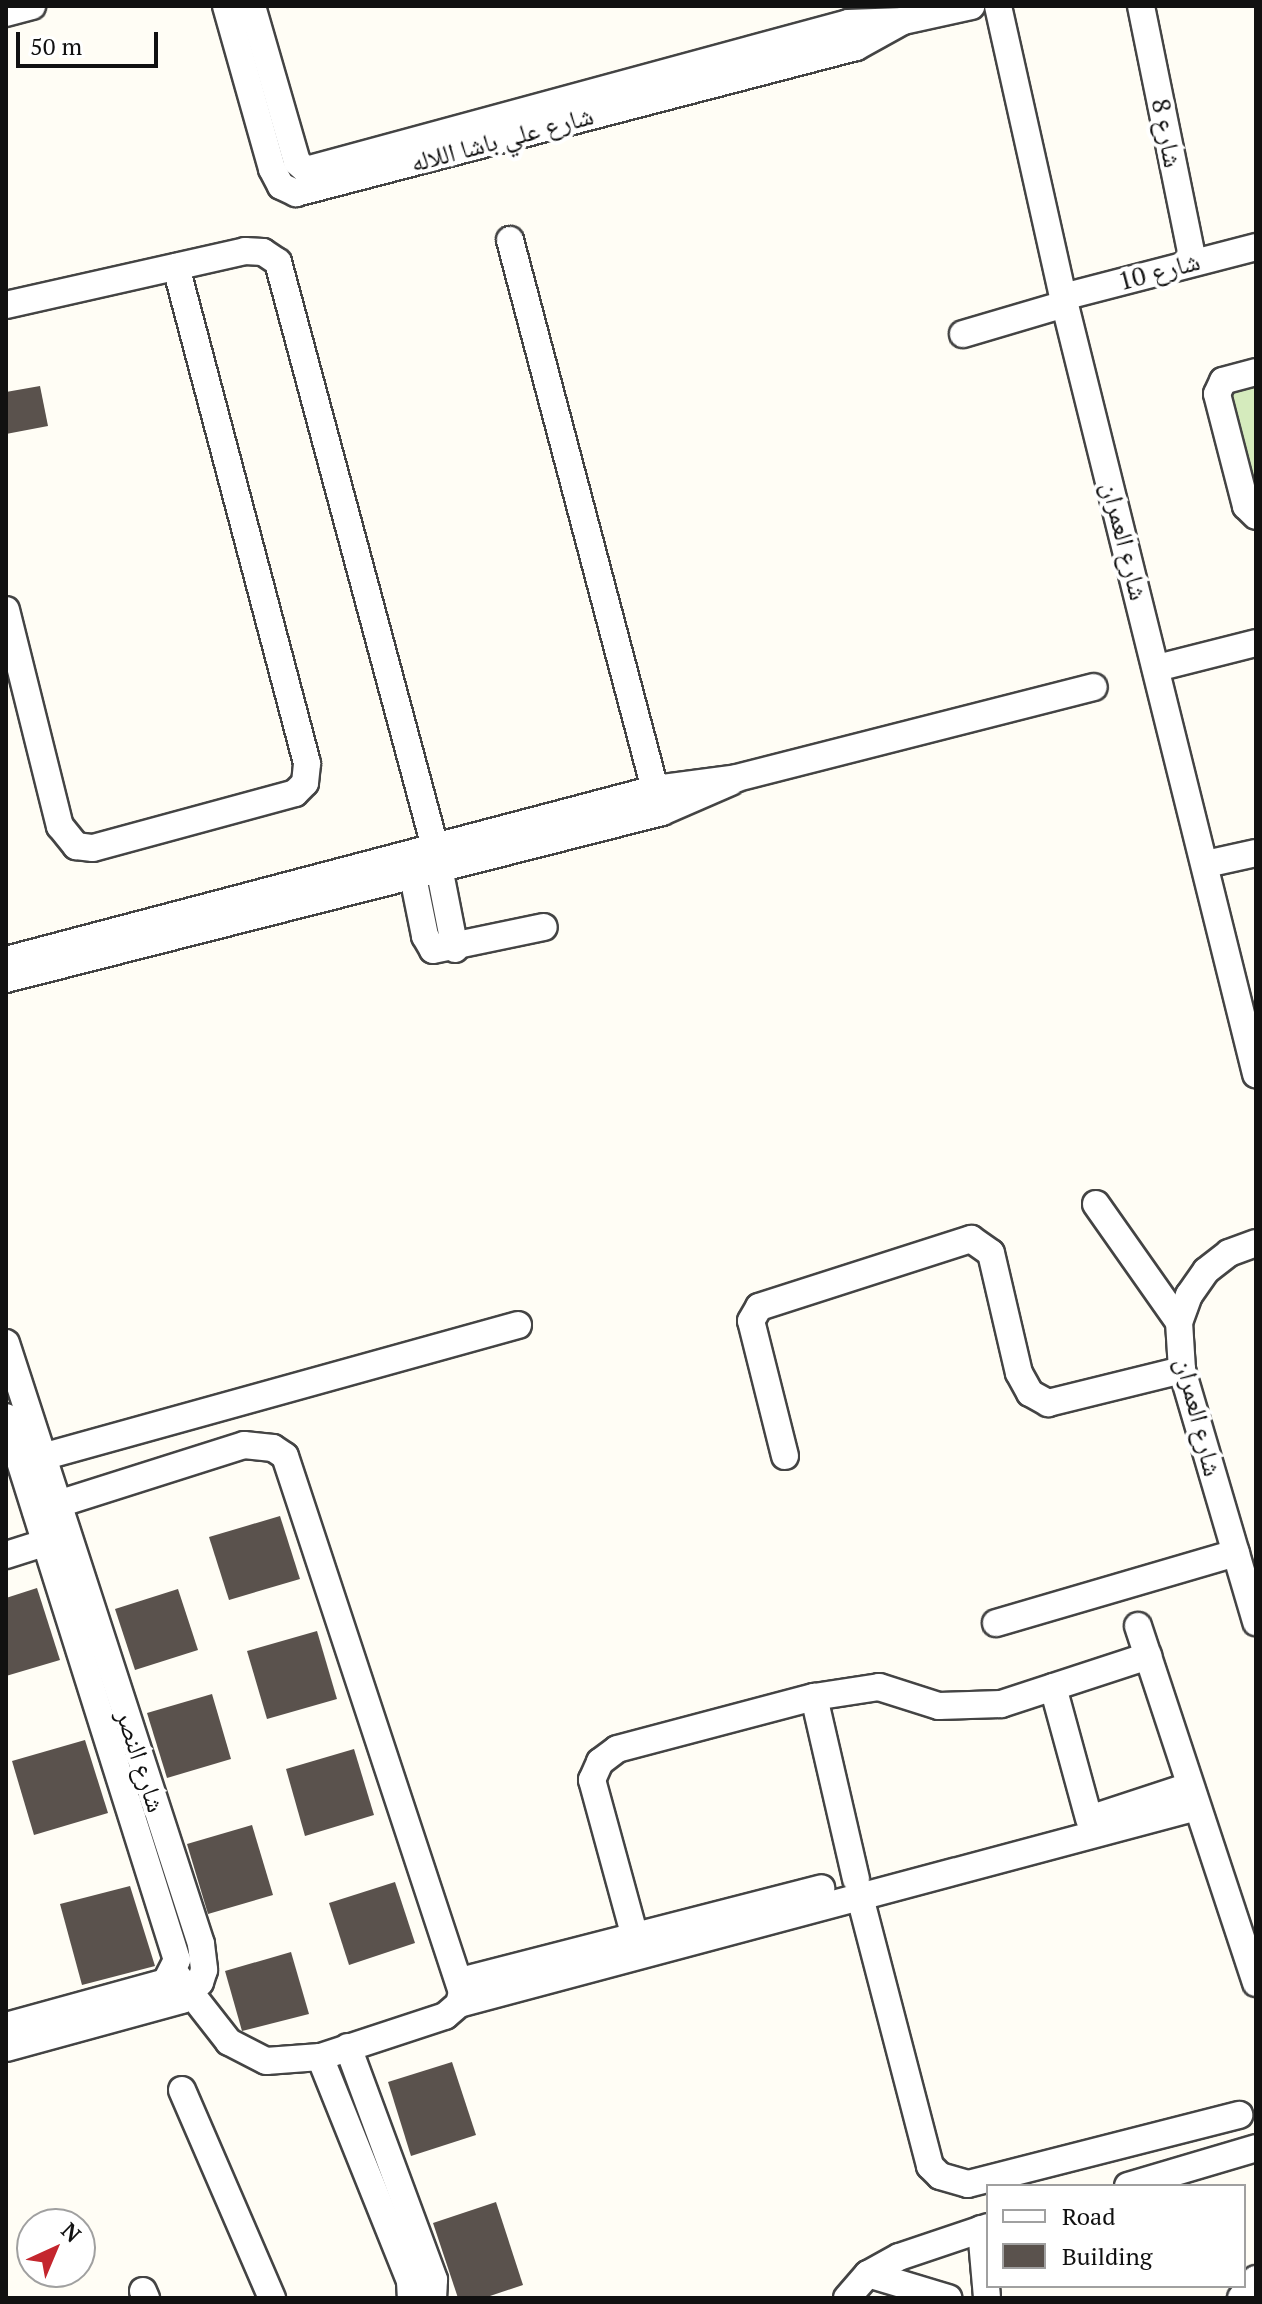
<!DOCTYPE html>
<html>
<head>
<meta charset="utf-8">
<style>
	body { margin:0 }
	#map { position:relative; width:1262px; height:2304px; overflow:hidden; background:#fffdf5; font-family:"PT Serif","Noto Naskh Arabic",serif }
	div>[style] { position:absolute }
	.green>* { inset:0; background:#d5ebbd }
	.building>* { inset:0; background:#5a524d }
	.roads { filter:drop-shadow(2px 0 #444) drop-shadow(-2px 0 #444) drop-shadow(0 2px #444) drop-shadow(0 -2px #444) }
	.minor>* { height:26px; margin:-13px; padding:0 13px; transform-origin:13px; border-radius:13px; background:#fff }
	span { translate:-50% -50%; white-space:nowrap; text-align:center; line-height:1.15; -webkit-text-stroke:8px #fff; paint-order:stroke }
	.street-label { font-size:26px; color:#111 }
	.frame { position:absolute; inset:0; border:8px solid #111; pointer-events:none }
	.legend { position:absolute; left:986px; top:2184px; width:260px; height:104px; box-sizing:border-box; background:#fff; border:2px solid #a0a0a0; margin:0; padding:10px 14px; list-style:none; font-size:24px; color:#111 }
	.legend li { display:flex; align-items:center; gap:16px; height:40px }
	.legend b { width:40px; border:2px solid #a0a0a0 }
	.north { position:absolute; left:16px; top:2208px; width:80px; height:80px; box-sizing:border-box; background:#fff; border:2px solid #a0a0a0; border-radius:50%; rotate:44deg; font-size:22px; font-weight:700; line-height:32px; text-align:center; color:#111 }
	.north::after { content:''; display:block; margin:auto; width:28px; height:36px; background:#c4262e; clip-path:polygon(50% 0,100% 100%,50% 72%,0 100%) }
	.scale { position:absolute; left:16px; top:32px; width:142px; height:36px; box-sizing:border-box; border:4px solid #111; border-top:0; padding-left:10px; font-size:24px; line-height:28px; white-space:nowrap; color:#111; -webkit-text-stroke:6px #fff; paint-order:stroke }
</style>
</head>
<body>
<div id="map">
	<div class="green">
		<i style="clip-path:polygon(1256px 379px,1256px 502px,1225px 387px)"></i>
	</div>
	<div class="building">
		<i style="clip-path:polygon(40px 386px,48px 426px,6px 434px,6px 392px)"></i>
		<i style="clip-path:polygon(280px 1516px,300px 1579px,229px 1600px,209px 1537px)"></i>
		<i style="clip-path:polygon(37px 1588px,60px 1660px,6px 1676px,6px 1598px)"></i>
		<i style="clip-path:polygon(178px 1589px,198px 1650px,135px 1670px,115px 1609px)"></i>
		<i style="clip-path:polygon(317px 1631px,337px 1699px,267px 1719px,247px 1651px)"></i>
		<i style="clip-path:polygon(212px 1694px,231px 1759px,167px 1778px,147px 1713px)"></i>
		<i style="clip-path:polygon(85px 1740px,108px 1813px,34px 1835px,12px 1761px)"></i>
		<i style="clip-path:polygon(354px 1749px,374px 1815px,305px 1836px,286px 1769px)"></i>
		<i style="clip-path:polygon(252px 1825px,273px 1895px,208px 1914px,187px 1844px)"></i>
		<i style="clip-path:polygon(395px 1882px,415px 1943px,349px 1965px,329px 1903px)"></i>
		<i style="clip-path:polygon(130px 1886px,155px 1966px,82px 1985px,60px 1904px)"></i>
		<i style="clip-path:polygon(291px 1952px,309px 2014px,242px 2031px,225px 1971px)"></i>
		<i style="clip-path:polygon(452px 2062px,476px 2135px,411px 2156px,388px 2082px)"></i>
		<i style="clip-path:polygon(496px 2202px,523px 2285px,484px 2298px,458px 2298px,433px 2223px)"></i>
	</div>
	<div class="roads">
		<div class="minor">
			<i style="left:226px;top:6px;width:169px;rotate:74.2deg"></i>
			<i style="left:272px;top:169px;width:19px;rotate:62deg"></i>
			<i style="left:281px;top:186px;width:17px;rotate:25deg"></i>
			<i style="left:296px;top:193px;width:579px;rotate:-14.61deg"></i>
			<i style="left:856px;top:47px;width:54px;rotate:-29deg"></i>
			<i style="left:252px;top:6px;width:162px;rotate:73.9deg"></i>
			<i style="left:297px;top:162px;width:12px;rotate:42deg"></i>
			<i style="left:306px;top:170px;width:562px;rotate:-15.17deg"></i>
			<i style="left:848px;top:23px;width:55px;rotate:-2.1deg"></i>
			<i style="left:903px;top:21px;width:70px;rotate:-12.4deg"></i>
			<i style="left:998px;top:6px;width:298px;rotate:77.4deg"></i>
			<i style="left:1063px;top:297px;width:801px;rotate:76.05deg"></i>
			<i style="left:1141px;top:6px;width:260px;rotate:78.5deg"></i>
			<i style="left:6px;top:13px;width:27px;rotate:-15deg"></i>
			<i style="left:510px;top:240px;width:568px;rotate:75.21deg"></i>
			<i style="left:1063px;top:297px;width:199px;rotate:-14.5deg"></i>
			<i style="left:6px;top:305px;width:245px;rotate:-12.7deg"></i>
			<i style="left:245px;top:251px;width:18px;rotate:3deg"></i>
			<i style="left:263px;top:252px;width:18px;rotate:34deg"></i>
			<i style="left:278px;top:262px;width:606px;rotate:74.98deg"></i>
			<i style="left:435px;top:847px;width:104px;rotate:78.9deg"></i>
			<i style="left:963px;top:334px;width:106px;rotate:-16.4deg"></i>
			<i style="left:1256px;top:372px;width:34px;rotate:165deg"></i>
			<i style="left:1223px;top:381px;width:14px;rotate:115deg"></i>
			<i style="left:1217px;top:394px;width:116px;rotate:75.5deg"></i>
			<i style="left:1246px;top:506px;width:14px;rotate:45deg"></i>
			<i style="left:6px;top:610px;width:223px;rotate:76deg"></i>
			<i style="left:60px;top:826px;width:26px;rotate:51deg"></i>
			<i style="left:76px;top:846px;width:17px;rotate:7deg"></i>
			<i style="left:93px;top:848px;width:209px;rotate:-15.2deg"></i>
			<i style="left:295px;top:793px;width:14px;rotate:-45deg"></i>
			<i style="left:305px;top:783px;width:20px;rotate:-84deg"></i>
			<i style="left:307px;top:763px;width:513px;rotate:-104.79deg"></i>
			<i style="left:1157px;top:668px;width:102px;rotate:-14.2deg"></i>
			<i style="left:410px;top:862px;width:76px;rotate:78.5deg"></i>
			<i style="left:425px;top:936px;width:16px;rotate:60deg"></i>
			<i style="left:433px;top:950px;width:113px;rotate:-11.7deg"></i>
			<i style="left:1206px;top:864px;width:51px;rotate:-12.4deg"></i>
			<i style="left:6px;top:960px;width:671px;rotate:-14.76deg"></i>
			<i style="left:655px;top:789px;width:83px;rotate:-7.6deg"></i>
			<i style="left:737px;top:778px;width:368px;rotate:-14.3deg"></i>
			<i style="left:6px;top:979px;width:677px;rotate:-14.28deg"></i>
			<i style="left:662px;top:812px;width:75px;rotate:-23.5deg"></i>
			<i style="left:1096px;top:1204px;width:144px;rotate:54.9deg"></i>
			<i style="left:1256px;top:1243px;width:29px;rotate:160deg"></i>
			<i style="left:1229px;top:1253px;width:29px;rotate:142deg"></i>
			<i style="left:1206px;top:1271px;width:29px;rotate:125deg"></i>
			<i style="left:1189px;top:1295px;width:29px;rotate:110deg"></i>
			<i style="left:1179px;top:1322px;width:48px;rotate:86.4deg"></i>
			<i style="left:1182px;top:1370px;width:263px;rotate:73.6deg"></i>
			<i style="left:6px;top:1343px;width:632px;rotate:72.02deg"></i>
			<i style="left:201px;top:1944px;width:26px;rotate:83deg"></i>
			<i style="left:204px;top:1970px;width:13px;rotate:108deg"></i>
			<i style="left:200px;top:1982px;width:25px;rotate:135deg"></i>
			<i style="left:182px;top:2000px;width:182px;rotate:164.7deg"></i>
			<i style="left:6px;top:1417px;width:569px;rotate:72.52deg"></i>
			<i style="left:177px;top:1960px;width:25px;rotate:117deg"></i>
			<i style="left:166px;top:1982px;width:166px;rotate:164.6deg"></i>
			<i style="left:785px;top:1456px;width:139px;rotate:-104.1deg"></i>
			<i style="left:751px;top:1321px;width:16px;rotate:-60deg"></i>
			<i style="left:759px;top:1307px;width:223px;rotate:-17.8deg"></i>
			<i style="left:971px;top:1239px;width:24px;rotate:35deg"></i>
			<i style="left:991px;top:1253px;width:123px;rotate:76.9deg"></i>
			<i style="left:1019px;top:1373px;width:23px;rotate:61deg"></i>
			<i style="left:1030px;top:1393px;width:21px;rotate:29deg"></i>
			<i style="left:1048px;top:1403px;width:138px;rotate:-13.8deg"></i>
			<i style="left:42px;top:1457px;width:494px;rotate:-15.5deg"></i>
			<i style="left:36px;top:1511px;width:218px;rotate:-17.6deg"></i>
			<i style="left:244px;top:1445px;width:29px;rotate:6deg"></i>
			<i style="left:273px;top:1448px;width:14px;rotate:34deg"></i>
			<i style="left:285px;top:1456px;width:564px;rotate:71.73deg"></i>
			<i style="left:462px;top:1992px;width:12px;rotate:104deg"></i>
			<i style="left:459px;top:2004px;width:18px;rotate:139deg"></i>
			<i style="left:445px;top:2016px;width:132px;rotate:161.8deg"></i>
			<i style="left:320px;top:2057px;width:54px;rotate:175.8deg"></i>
			<i style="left:266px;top:2061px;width:42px;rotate:-152.8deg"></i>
			<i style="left:229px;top:2042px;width:88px;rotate:-128deg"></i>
			<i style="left:6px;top:1555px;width:43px;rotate:-17.6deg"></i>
			<i style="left:996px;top:1623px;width:250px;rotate:-16.3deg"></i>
			<i style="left:1138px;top:1626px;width:376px;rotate:71.7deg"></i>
			<i style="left:1053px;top:1687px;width:137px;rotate:74.7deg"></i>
			<i style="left:814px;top:1697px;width:187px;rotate:77deg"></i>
			<i style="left:1095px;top:1817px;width:100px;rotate:-18.1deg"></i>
			<i style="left:860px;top:1897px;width:278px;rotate:75.4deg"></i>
			<i style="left:930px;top:2166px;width:14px;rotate:45deg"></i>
			<i style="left:940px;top:2176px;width:29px;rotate:16deg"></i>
			<i style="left:968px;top:2184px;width:280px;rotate:-14.3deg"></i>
			<i style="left:635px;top:1937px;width:163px;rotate:-105.3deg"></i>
			<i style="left:592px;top:1780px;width:20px;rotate:-66deg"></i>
			<i style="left:600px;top:1762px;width:21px;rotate:-37deg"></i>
			<i style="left:617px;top:1749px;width:204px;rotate:-14.8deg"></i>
			<i style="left:814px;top:1697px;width:66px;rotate:-8.7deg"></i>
			<i style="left:879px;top:1687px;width:63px;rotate:17.6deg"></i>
			<i style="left:939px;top:1706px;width:62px;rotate:-1.8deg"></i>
			<i style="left:1001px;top:1704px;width:155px;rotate:-18.1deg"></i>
			<i style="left:460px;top:1981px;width:373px;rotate:-14.4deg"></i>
			<i style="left:459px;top:2004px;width:764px;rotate:-14.95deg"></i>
			<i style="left:348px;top:2047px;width:248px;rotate:69.7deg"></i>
			<i style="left:434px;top:2280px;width:18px;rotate:93deg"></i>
			<i style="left:320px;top:2057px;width:241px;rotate:68.1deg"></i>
			<i style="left:410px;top:2281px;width:17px;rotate:87deg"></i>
			<i style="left:182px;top:2090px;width:227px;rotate:66.6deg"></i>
			<i style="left:1128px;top:2186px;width:134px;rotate:-16.5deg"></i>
			<i style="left:981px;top:2229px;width:69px;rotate:85deg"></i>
			<i style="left:868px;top:2274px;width:84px;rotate:16.7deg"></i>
			<i style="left:143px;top:2291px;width:8px;rotate:67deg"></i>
			<i style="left:847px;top:2298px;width:32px;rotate:-49deg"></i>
			<i style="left:868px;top:2274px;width:35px;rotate:-29deg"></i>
			<i style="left:899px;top:2257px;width:94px;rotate:-18.6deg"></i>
			<i style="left:1241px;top:2298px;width:24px;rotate:-52deg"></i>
		</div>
	</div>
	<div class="street-label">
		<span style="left:1167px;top:133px;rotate:79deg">شارع 8</span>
		<span style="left:502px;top:139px;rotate:-15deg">شارع علي باشا اللاله</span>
		<span style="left:1159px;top:271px;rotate:-15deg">شارع 10</span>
		<span style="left:1125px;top:541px;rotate:76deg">شارع العمران</span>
		<span style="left:1199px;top:1417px;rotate:76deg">شارع العمران</span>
		<span style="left:141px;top:1761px;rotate:72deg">شارع النصر</span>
	</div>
	<div class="frame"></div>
	<ul class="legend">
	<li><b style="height:10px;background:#fff"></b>Road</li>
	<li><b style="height:22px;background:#5a524d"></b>Building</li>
	</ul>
	<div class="north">N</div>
	<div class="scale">50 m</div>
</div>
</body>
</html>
